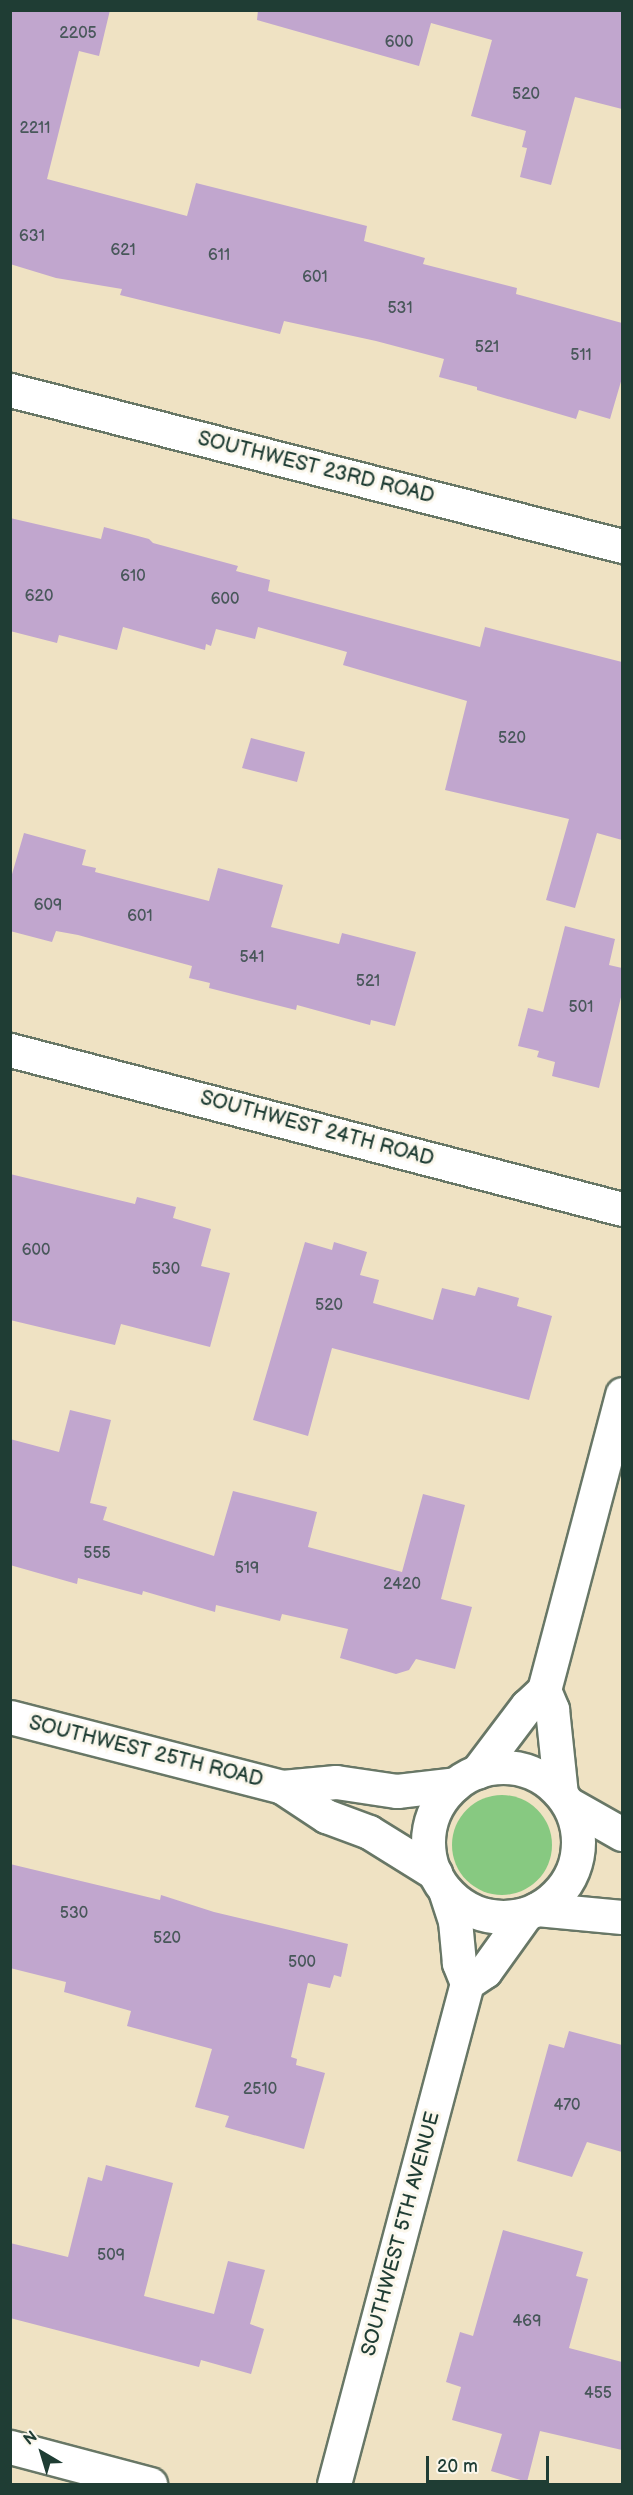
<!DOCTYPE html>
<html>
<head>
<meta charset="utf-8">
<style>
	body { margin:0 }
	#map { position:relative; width:633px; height:2495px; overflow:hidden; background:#efe2c3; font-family:"Balsamiq Sans",sans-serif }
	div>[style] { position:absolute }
	.green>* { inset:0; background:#87c981 }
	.round { border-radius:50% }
	.building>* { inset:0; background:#c1a6ce }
	.roads { filter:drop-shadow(2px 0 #687766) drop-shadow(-2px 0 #687766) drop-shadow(0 2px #687766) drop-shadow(0 -2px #687766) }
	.street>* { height:33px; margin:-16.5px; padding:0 16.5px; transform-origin:16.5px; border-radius:16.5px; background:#fff }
	.street>.ring { margin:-16.5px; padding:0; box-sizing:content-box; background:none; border:33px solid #fff; border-radius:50% }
	span { translate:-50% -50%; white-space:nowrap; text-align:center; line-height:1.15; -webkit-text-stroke:6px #fbf7ec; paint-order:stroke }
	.number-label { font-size:16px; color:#48575a }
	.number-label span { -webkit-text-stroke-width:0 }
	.street-label { font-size:20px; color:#1f3d34 }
	.frame { position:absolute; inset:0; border:12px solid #1f3d34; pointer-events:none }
	.north { position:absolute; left:12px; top:2423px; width:60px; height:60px; -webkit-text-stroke:4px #fbf7ec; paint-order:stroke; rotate:322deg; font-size:16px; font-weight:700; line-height:24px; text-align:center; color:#1f3d34 }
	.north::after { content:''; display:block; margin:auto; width:21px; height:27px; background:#1f3d34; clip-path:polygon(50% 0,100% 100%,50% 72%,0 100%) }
	.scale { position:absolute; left:426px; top:2456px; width:123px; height:27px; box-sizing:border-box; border:3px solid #1f3d34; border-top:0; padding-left:8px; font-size:18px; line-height:21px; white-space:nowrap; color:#1f3d34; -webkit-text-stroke:4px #fbf7ec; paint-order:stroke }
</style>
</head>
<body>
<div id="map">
	<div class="green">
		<i class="round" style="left:452px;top:1795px;width:100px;height:100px"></i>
	</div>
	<div class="building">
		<i style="clip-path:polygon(10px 10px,110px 10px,99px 56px,79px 51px,47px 179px,187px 216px,196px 183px,367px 226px,364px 241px,425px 258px,423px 264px,517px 288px,516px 294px,622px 323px,622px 378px,610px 419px,579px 410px,576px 419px,477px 390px,477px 387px,439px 377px,444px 359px,376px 341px,284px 321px,280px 334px,120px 295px,122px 289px,56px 278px,10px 264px)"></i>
		<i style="clip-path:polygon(258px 10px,622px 10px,622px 109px,575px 97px,551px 185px,520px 177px,527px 148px,522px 147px,526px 131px,471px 116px,492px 40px,431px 23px,419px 66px,257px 20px)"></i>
		<i style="clip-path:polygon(10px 518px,101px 539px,104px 527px,149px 539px,153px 543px,238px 566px,236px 571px,270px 580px,268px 591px,480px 647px,485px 627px,622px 662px,622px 840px,597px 833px,575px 908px,546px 900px,569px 819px,445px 790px,467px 701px,343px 665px,347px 652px,258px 627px,255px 639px,216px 629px,211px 646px,206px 644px,205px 650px,123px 627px,117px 650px,59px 635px,57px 643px,10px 631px)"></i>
		<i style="clip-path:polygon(251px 738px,305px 752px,297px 782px,242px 768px)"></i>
		<i style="clip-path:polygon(24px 833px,86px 850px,82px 865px,96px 868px,95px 872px,209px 901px,218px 868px,283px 885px,271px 927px,339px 944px,342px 933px,416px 952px,395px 1026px,371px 1020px,370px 1025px,297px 1005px,296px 1010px,209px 988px,210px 983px,189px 978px,192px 966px,78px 935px,56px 931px,52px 942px,10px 931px,10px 881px)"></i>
		<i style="clip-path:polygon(565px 926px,615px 939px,609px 965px,622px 968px,622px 993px,599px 1088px,552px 1076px,555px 1062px,537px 1057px,539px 1051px,518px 1046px,528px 1008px,543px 1012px)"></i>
		<i style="clip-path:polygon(10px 1174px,135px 1204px,137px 1197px,176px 1207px,173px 1218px,211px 1229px,201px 1266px,230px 1273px,210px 1347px,121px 1324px,115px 1345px,10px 1320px)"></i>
		<i style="clip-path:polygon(305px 1242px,332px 1250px,334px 1242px,367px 1252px,360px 1275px,379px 1280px,373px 1303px,433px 1320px,442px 1288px,475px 1296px,478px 1287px,519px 1298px,517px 1306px,552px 1316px,529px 1400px,332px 1348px,308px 1436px,253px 1420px)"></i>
		<i style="clip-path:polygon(70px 1410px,111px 1420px,90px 1503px,107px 1507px,103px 1520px,214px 1556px,233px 1491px,317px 1512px,308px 1547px,402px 1572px,423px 1494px,465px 1505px,441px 1599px,472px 1607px,455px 1669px,416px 1659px,409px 1670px,396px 1674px,340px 1658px,348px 1629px,282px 1614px,280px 1621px,216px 1605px,215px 1612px,143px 1591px,142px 1595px,78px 1578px,77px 1584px,10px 1565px,10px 1439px,59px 1452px)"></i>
		<i style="clip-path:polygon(10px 1864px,160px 1900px,161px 1895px,214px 1912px,348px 1944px,341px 1977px,334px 1975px,330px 1988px,308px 1983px,291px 2057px,297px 2059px,296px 2065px,325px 2073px,304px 2149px,225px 2127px,229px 2116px,195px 2107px,212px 2049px,127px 2026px,131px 2011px,64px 1992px,66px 1982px,10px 1968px)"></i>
		<i style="clip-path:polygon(569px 2031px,622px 2045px,622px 2152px,587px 2142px,572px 2177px,517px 2161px,549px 2044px,564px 2048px)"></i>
		<i style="clip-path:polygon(106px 2165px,173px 2183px,144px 2296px,214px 2314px,228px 2261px,265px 2270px,250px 2324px,264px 2329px,251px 2374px,201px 2360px,199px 2367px,10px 2318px,10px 2243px,68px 2257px,88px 2177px,102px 2181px)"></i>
		<i style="clip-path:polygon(503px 2230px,583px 2252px,576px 2276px,588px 2279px,569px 2348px,622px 2362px,622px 2450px,540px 2431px,527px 2482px,491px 2471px,502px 2434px,452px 2420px,461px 2387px,446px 2382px,460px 2332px,473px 2336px)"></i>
	</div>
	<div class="roads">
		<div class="street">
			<i style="left:10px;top:390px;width:632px;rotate:14.3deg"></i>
			<i style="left:10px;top:1050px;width:632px;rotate:14.56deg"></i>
			<i style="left:544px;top:1690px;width:21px;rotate:67deg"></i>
			<i style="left:552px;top:1709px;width:85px;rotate:84deg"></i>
			<i style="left:10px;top:1717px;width:281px;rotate:14.4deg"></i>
			<i style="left:282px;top:1787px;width:53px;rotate:33.4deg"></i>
			<i style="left:326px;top:1816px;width:46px;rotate:20.4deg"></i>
			<i style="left:369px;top:1832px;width:78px;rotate:31.8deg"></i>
			<i class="ring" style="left:428px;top:1767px;width:117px;height:117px"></i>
			<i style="left:477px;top:1772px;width:83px;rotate:-52.9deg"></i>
			<i style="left:527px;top:1706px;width:23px;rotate:-43deg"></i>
			<i style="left:544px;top:1690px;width:306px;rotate:-75.2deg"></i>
			<i style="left:282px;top:1787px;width:54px;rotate:-5.3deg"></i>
			<i style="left:336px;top:1782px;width:62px;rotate:8.4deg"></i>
			<i style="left:397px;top:1791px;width:59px;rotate:-6.8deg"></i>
			<i style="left:569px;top:1804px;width:61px;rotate:29.5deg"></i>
			<i style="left:537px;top:1909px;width:85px;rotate:5.4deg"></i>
			<i style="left:467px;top:1983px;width:22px;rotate:-34deg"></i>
			<i style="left:485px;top:1971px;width:70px;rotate:-54.3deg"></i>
			<i style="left:10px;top:2447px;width:145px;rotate:14.8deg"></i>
			<i style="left:334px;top:2484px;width:518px;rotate:-75.13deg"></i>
			<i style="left:467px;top:1983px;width:22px;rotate:-112deg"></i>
			<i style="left:459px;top:1963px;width:42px;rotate:-95.4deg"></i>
			<i style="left:455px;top:1921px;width:33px;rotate:-108deg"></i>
		</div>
	</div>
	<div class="number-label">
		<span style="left:78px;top:34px">2205</span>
		<span style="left:399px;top:43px">600</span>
		<span style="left:526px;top:95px">520</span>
		<span style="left:35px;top:129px">2211</span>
		<span style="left:32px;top:237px">631</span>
		<span style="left:123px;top:251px">621</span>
		<span style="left:219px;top:256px">611</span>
		<span style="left:315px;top:278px">601</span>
		<span style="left:400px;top:309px">531</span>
		<span style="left:487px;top:348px">521</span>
		<span style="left:581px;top:356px">511</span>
		<span style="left:133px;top:577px">610</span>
		<span style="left:39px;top:597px">620</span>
		<span style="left:225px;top:600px">600</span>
		<span style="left:512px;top:739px">520</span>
		<span style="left:48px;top:906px">609</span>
		<span style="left:140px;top:917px">601</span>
		<span style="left:252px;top:958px">541</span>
		<span style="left:368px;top:982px">521</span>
		<span style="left:581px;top:1008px">501</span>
		<span style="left:36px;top:1251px">600</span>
		<span style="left:166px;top:1270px">530</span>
		<span style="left:329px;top:1306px">520</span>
		<span style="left:97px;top:1554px">555</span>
		<span style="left:247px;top:1569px">519</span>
		<span style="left:402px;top:1585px">2420</span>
		<span style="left:74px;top:1914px">530</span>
		<span style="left:167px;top:1939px">520</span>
		<span style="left:302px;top:1963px">500</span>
		<span style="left:260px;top:2090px">2510</span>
		<span style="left:567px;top:2106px">470</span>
		<span style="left:111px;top:2256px">509</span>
		<span style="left:527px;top:2322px">469</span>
		<span style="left:598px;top:2394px">455</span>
	</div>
	<div class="street-label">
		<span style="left:316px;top:468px;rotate:14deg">SOUTHWEST 23RD ROAD</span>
		<span style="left:317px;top:1129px;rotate:15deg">SOUTHWEST 24TH ROAD</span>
		<span style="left:146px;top:1752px;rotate:14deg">SOUTHWEST 25TH ROAD</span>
		<span style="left:401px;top:2234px;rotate:-75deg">SOUTHWEST 5TH AVENUE</span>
	</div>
	<div class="frame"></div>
	<div class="north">N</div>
	<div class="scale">20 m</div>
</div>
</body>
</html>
